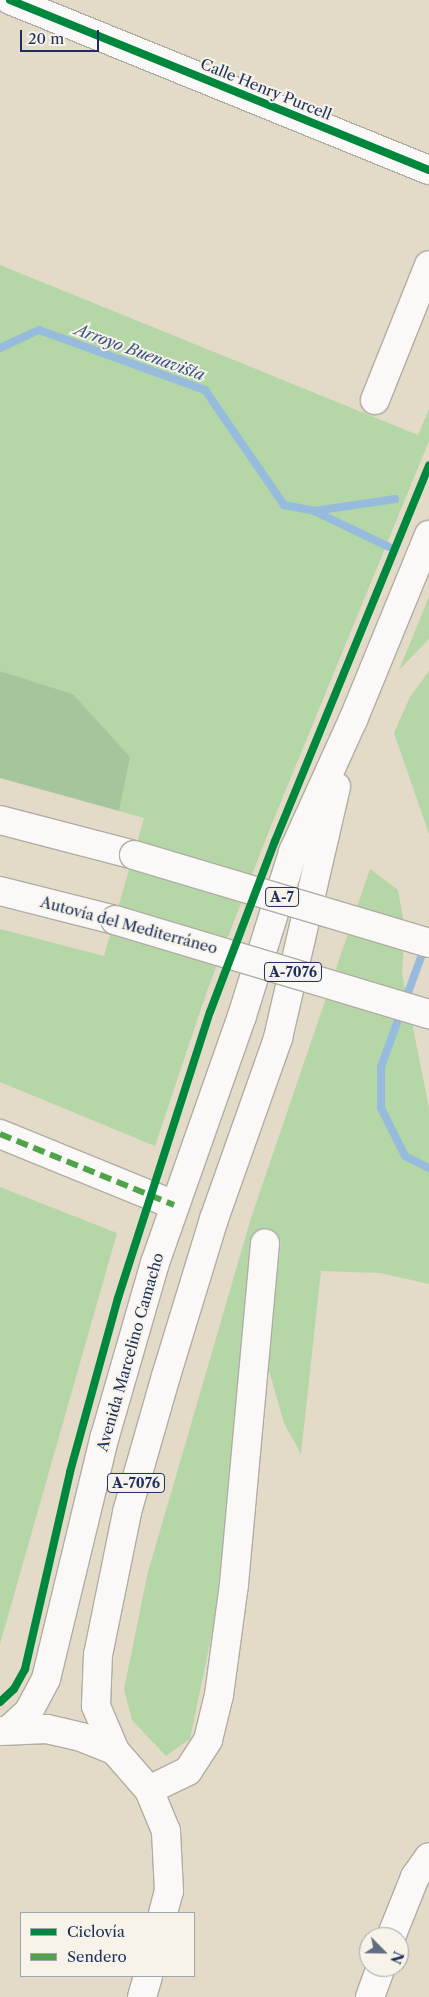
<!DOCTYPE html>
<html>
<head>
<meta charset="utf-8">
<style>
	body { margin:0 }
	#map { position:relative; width:429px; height:1997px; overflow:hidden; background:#e3dac7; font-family:"Libre Caslon Text",serif }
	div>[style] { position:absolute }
	.green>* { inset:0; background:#b5d7a8 }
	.forest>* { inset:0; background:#a5c69d }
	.stream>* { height:8px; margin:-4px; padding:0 4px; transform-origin:4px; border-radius:4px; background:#96bbdc }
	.roads { filter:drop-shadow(1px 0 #b0ada5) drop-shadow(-1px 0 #b0ada5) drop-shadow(0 1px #b0ada5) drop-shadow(0 -1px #b0ada5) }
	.minor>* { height:28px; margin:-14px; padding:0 14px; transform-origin:14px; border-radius:14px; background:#fbf9f7 }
	.major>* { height:28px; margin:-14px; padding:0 14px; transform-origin:14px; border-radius:14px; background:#fbf9f7 }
	.highway>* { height:28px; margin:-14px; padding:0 14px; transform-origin:14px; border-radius:14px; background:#fbf9f7 }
	.bridges { filter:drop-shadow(1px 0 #b0ada5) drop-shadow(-1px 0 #b0ada5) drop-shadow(0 1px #b0ada5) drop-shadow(0 -1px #b0ada5) }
	.highway-bridge>* { height:28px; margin:-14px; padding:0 14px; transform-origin:14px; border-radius:14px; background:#fbf9f7 }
	.quiet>* { height:6px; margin-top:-3px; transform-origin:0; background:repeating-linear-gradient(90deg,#4fa44a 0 12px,transparent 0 18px) }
	.cycleway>* { height:8px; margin:-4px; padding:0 4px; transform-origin:4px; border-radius:4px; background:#00873e }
	span { translate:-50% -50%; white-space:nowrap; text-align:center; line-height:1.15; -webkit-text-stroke:4px #f7f3e8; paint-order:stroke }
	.shield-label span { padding:1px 4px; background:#f7f3e8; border:1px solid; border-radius:4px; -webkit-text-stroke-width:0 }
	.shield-label { font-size:14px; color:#1b2f5e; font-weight:700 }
	.street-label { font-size:15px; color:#1b2f5e }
	.water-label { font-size:16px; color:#365586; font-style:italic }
	.legend { position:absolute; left:20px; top:1912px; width:175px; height:65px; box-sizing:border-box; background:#f7f3e8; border:1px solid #9fa5b1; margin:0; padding:6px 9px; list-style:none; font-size:15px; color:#1b2f5e }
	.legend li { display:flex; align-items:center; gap:10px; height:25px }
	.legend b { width:25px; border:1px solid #9fa5b1 }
	.north { position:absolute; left:359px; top:1927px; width:50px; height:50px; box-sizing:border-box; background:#f7f3e8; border:1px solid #9fa5b1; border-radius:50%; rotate:113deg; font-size:14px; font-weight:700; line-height:20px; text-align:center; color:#1b2f5e }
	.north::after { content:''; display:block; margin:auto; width:18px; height:22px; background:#616b83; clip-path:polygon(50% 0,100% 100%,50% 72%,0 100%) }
	.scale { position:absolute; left:20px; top:30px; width:79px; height:22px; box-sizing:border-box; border:2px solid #1b2f5e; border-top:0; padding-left:6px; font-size:15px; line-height:18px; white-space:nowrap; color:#1b2f5e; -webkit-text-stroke:4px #f7f3e8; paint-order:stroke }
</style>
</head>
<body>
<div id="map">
	<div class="green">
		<i style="clip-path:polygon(0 265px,418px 435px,429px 409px,429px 441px,269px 831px,207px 991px,155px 1146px,0 1082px,0 929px,104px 956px,144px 818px,119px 811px,129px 757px,73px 694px,0 671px)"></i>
		<i style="clip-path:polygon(429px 597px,429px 639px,399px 670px)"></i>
		<i style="clip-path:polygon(429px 671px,429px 834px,394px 733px,410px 697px)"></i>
		<i style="clip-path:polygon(370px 869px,398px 890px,405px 929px,402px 973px,429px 1108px,429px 1284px,380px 1273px,321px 1271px,301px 1454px,284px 1423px,268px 1367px,281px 1239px,257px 1235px,241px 1357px,232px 1483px,214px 1624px,190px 1739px,166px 1756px,132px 1720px,124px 1689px,148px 1572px,251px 1218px)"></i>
		<i style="clip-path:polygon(0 1187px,117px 1233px,0 1644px)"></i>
	</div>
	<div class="forest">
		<i style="clip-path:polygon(0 671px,73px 694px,130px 757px,119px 811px,0 778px)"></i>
	</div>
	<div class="stream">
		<i style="left:0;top:348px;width:43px;rotate:-24.8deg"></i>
		<i style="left:39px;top:330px;width:177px;rotate:19.9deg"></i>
		<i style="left:205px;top:390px;width:140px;rotate:55.5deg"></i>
		<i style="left:284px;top:505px;width:31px;rotate:11deg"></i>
		<i style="left:314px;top:511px;width:82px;rotate:-8.4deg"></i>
		<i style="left:314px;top:511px;width:83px;rotate:25.6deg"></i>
		<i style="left:425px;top:946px;width:129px;rotate:110deg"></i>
		<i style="left:381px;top:1067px;width:41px;rotate:90deg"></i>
		<i style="left:381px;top:1108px;width:54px;rotate:63.4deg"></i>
		<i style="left:405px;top:1156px;width:27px;rotate:27deg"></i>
	</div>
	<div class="roads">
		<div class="minor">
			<i style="left:10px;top:0;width:452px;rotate:22.1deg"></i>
			<i style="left:375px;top:400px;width:145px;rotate:-68.2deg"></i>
			<i style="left:0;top:1134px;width:188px;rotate:22.2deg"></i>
			<i style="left:149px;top:1790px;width:43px;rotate:-26deg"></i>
			<i style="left:188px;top:1771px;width:37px;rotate:-57deg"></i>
			<i style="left:208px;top:1740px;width:46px;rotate:-76.3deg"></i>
			<i style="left:219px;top:1695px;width:112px;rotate:-82.3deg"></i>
			<i style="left:234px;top:1584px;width:342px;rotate:-84.8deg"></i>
			<i style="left:391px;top:1937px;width:65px;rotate:-68.2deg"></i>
			<i style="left:415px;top:1877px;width:24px;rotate:-55deg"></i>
			<i style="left:370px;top:1997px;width:32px;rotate:-70deg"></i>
		</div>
		<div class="major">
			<i style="left:10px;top:1729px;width:26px;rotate:-43deg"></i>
			<i style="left:29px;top:1711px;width:36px;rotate:-62deg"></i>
			<i style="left:46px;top:1679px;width:250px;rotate:-76.4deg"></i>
			<i style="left:105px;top:1436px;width:180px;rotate:-73.9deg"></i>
			<i style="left:155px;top:1263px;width:262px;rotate:-70.6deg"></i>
			<i style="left:242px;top:1016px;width:172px;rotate:-72.7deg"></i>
			<i style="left:293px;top:852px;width:145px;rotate:-65.6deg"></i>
			<i style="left:353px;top:720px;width:200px;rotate:-67.7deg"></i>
			<i style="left:1px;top:1731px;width:46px;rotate:-2.5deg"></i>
			<i style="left:47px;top:1729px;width:35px;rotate:13deg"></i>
			<i style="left:81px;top:1737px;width:37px;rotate:22deg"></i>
			<i style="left:163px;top:1913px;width:23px;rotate:-75deg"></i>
			<i style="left:169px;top:1891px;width:60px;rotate:-92.9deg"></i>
			<i style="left:166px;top:1831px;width:44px;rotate:-112.5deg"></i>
			<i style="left:149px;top:1790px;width:52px;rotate:-131.1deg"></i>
			<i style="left:115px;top:1751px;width:49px;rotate:-112.9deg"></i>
			<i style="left:96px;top:1706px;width:51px;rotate:-87.8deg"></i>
			<i style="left:98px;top:1655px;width:146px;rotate:-78.5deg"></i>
			<i style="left:127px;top:1512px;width:141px;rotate:-74deg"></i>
			<i style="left:166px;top:1376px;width:164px;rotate:-73deg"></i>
			<i style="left:214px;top:1219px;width:192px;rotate:-70.5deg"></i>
			<i style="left:278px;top:1038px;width:258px;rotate:-77deg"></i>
			<i style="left:142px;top:1997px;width:22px;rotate:-74deg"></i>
		</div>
		<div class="highway">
			<i style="left:0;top:820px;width:138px;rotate:14.6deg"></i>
			<i style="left:0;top:891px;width:119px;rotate:14.2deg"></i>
		</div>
	</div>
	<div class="bridges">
		<div class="highway-bridge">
			<i style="left:134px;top:855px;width:308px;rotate:16.6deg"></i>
			<i style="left:115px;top:920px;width:328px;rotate:16.7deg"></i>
		</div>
	</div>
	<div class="quiet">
		<i style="left:0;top:1134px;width:188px;rotate:22.2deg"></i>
	</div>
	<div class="cycleway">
		<i style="left:10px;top:0;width:452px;rotate:22.1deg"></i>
		<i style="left:0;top:1702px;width:19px;rotate:-43deg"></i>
		<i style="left:14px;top:1689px;width:23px;rotate:-61deg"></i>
		<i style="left:25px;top:1669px;width:202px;rotate:-77.1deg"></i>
		<i style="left:70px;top:1472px;width:180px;rotate:-74.6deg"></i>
		<i style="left:118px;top:1298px;width:300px;rotate:-72.2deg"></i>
		<i style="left:210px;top:1012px;width:183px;rotate:-69.2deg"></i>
		<i style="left:275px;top:841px;width:406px;rotate:-67.7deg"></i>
	</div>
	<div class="shield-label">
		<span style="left:282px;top:897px">A-7</span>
		<span style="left:293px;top:972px">A-7076</span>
		<span style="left:136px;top:1483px">A-7076</span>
	</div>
	<div class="street-label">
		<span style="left:266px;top:89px;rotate:22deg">Calle Henry Purcell</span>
		<span style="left:129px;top:925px;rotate:15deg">Autovía del Mediterráneo</span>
		<span style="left:130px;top:1352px;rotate:-74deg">Avenida Marcelino Camacho</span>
	</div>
	<div class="water-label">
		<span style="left:140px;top:352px;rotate:20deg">Arroyo Buenavista</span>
	</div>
	<ul class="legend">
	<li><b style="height:6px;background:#00873e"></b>Ciclovía</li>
	<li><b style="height:6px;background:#4fa44a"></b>Sendero</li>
	</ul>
	<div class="north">N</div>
	<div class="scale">20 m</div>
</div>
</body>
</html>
